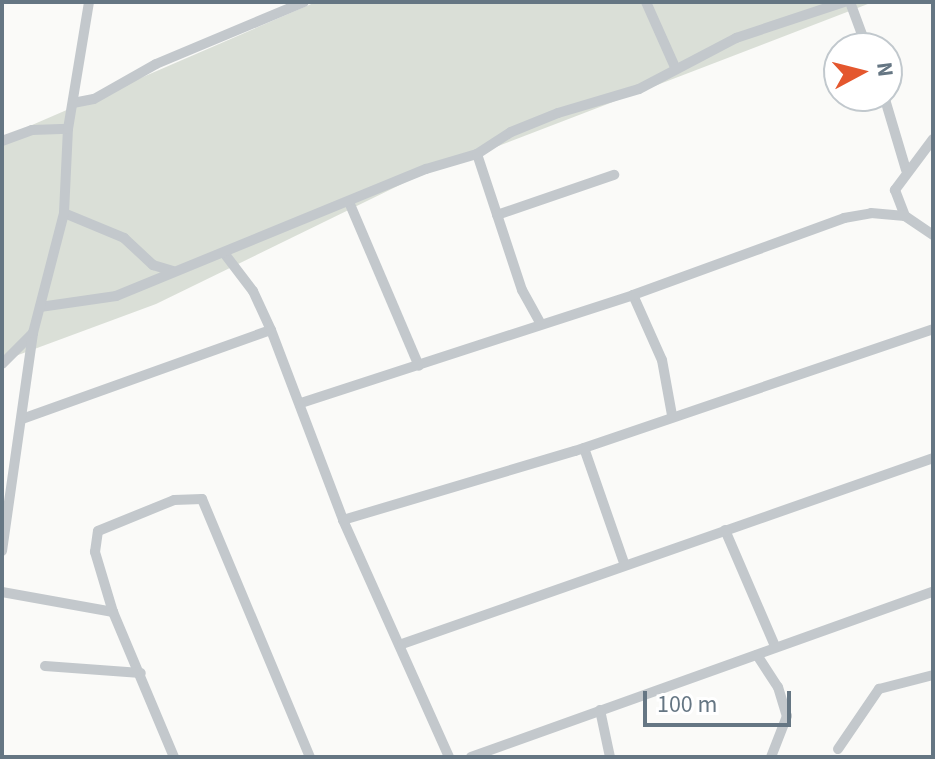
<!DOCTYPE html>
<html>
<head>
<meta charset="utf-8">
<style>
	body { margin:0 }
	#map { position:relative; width:935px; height:759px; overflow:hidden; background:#fafaf8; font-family:"Source Sans 3",sans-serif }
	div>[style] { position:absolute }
	.green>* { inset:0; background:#dadfd7 }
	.street>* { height:10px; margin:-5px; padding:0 5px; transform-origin:5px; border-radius:5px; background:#c3c8cc }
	span { translate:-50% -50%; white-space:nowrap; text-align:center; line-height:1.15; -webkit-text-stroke:8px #fff; paint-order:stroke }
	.frame { position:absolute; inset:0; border:4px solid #657683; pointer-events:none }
	.north { position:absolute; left:823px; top:32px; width:80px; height:80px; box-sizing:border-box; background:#fff; border:2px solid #c1c8cd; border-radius:50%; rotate:83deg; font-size:22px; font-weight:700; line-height:32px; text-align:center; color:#657683 }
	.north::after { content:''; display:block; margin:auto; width:28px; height:36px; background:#e4572e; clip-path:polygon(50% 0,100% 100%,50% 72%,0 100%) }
	.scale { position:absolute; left:643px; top:691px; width:148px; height:36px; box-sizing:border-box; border:4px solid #657683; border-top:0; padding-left:10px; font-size:24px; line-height:28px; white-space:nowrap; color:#657683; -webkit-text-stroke:6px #fff; paint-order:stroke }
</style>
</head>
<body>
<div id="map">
	<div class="green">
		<i style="clip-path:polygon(316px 2px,873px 2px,410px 180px,156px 304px,2px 361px,2px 138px)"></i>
	</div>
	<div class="street">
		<i style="left:646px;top:2px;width:71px;rotate:66deg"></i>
		<i style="left:850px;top:2px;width:49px;rotate:69.7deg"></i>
		<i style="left:884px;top:96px;width:77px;rotate:73.4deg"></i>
		<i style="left:73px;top:103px;width:21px;rotate:-11deg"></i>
		<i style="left:94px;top:99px;width:71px;rotate:-29.4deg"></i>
		<i style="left:156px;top:64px;width:160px;rotate:-22.7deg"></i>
		<i style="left:933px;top:139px;width:64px;rotate:126.7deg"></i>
		<i style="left:895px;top:190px;width:28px;rotate:69deg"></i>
		<i style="left:905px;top:216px;width:34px;rotate:34deg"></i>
		<i style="left:2px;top:141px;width:32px;rotate:-20deg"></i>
		<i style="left:32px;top:130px;width:36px;rotate:-2deg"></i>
		<i style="left:477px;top:154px;width:143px;rotate:71.7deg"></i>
		<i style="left:522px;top:290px;width:39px;rotate:61deg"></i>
		<i style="left:349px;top:202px;width:178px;rotate:66.9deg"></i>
		<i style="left:64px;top:213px;width:65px;rotate:22.6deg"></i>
		<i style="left:124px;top:238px;width:40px;rotate:43deg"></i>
		<i style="left:153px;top:265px;width:21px;rotate:17deg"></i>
		<i style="left:497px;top:215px;width:124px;rotate:-18.9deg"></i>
		<i style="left:224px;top:253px;width:48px;rotate:52.7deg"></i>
		<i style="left:253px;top:291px;width:43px;rotate:65.2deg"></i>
		<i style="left:633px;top:295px;width:71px;rotate:66deg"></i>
		<i style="left:662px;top:360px;width:56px;rotate:79.7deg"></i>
		<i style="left:40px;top:307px;width:77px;rotate:-8.2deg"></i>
		<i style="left:116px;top:296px;width:335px;rotate:-22.3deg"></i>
		<i style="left:426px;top:169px;width:53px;rotate:-16.4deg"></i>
		<i style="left:477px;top:154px;width:40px;rotate:-32.9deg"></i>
		<i style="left:511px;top:132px;width:51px;rotate:-22deg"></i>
		<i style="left:558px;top:113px;width:84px;rotate:-16.5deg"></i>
		<i style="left:639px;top:89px;width:110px;rotate:-27.7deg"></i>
		<i style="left:736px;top:38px;width:114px;rotate:-18.4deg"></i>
		<i style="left:2px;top:364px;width:44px;rotate:-45deg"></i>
		<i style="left:301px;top:403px;width:349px;rotate:-18deg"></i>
		<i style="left:633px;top:295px;width:225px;rotate:-20deg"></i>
		<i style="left:844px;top:218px;width:27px;rotate:-10deg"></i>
		<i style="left:871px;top:213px;width:34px;rotate:5deg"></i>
		<i style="left:22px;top:419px;width:264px;rotate:-19.7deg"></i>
		<i style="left:271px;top:330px;width:203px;rotate:69.2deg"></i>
		<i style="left:343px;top:520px;width:260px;rotate:65.9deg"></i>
		<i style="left:584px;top:448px;width:122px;rotate:70.8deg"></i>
		<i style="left:343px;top:520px;width:242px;rotate:-16.6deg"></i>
		<i style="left:575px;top:451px;width:378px;rotate:-18.8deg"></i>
		<i style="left:725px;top:530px;width:126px;rotate:66.7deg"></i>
		<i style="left:2px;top:551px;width:220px;rotate:-81.9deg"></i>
		<i style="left:33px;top:333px;width:124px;rotate:-75.5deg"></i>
		<i style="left:64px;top:213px;width:84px;rotate:-87.3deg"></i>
		<i style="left:68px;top:129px;width:129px;rotate:-80.6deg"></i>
		<i style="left:2px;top:592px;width:113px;rotate:10.2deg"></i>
		<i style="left:113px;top:612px;width:157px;rotate:67.2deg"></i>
		<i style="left:113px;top:612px;width:63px;rotate:-106.7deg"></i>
		<i style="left:95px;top:552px;width:21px;rotate:-82deg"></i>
		<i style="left:98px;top:531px;width:82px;rotate:-22.2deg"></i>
		<i style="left:174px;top:500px;width:28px;rotate:-2deg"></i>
		<i style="left:202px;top:499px;width:280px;rotate:67.3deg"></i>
		<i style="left:402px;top:644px;width:563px;rotate:-19.3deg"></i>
		<i style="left:757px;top:655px;width:38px;rotate:57deg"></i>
		<i style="left:778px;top:687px;width:30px;rotate:73deg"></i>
		<i style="left:787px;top:716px;width:44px;rotate:111.3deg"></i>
		<i style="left:45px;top:666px;width:96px;rotate:4.2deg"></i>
		<i style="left:600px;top:710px;width:48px;rotate:78deg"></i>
		<i style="left:838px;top:749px;width:73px;rotate:-55.7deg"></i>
		<i style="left:879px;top:689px;width:56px;rotate:-14.5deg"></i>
		<i style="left:471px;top:757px;width:491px;rotate:-19.7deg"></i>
	</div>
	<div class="frame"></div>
	<div class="north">N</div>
	<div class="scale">100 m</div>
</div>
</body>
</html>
